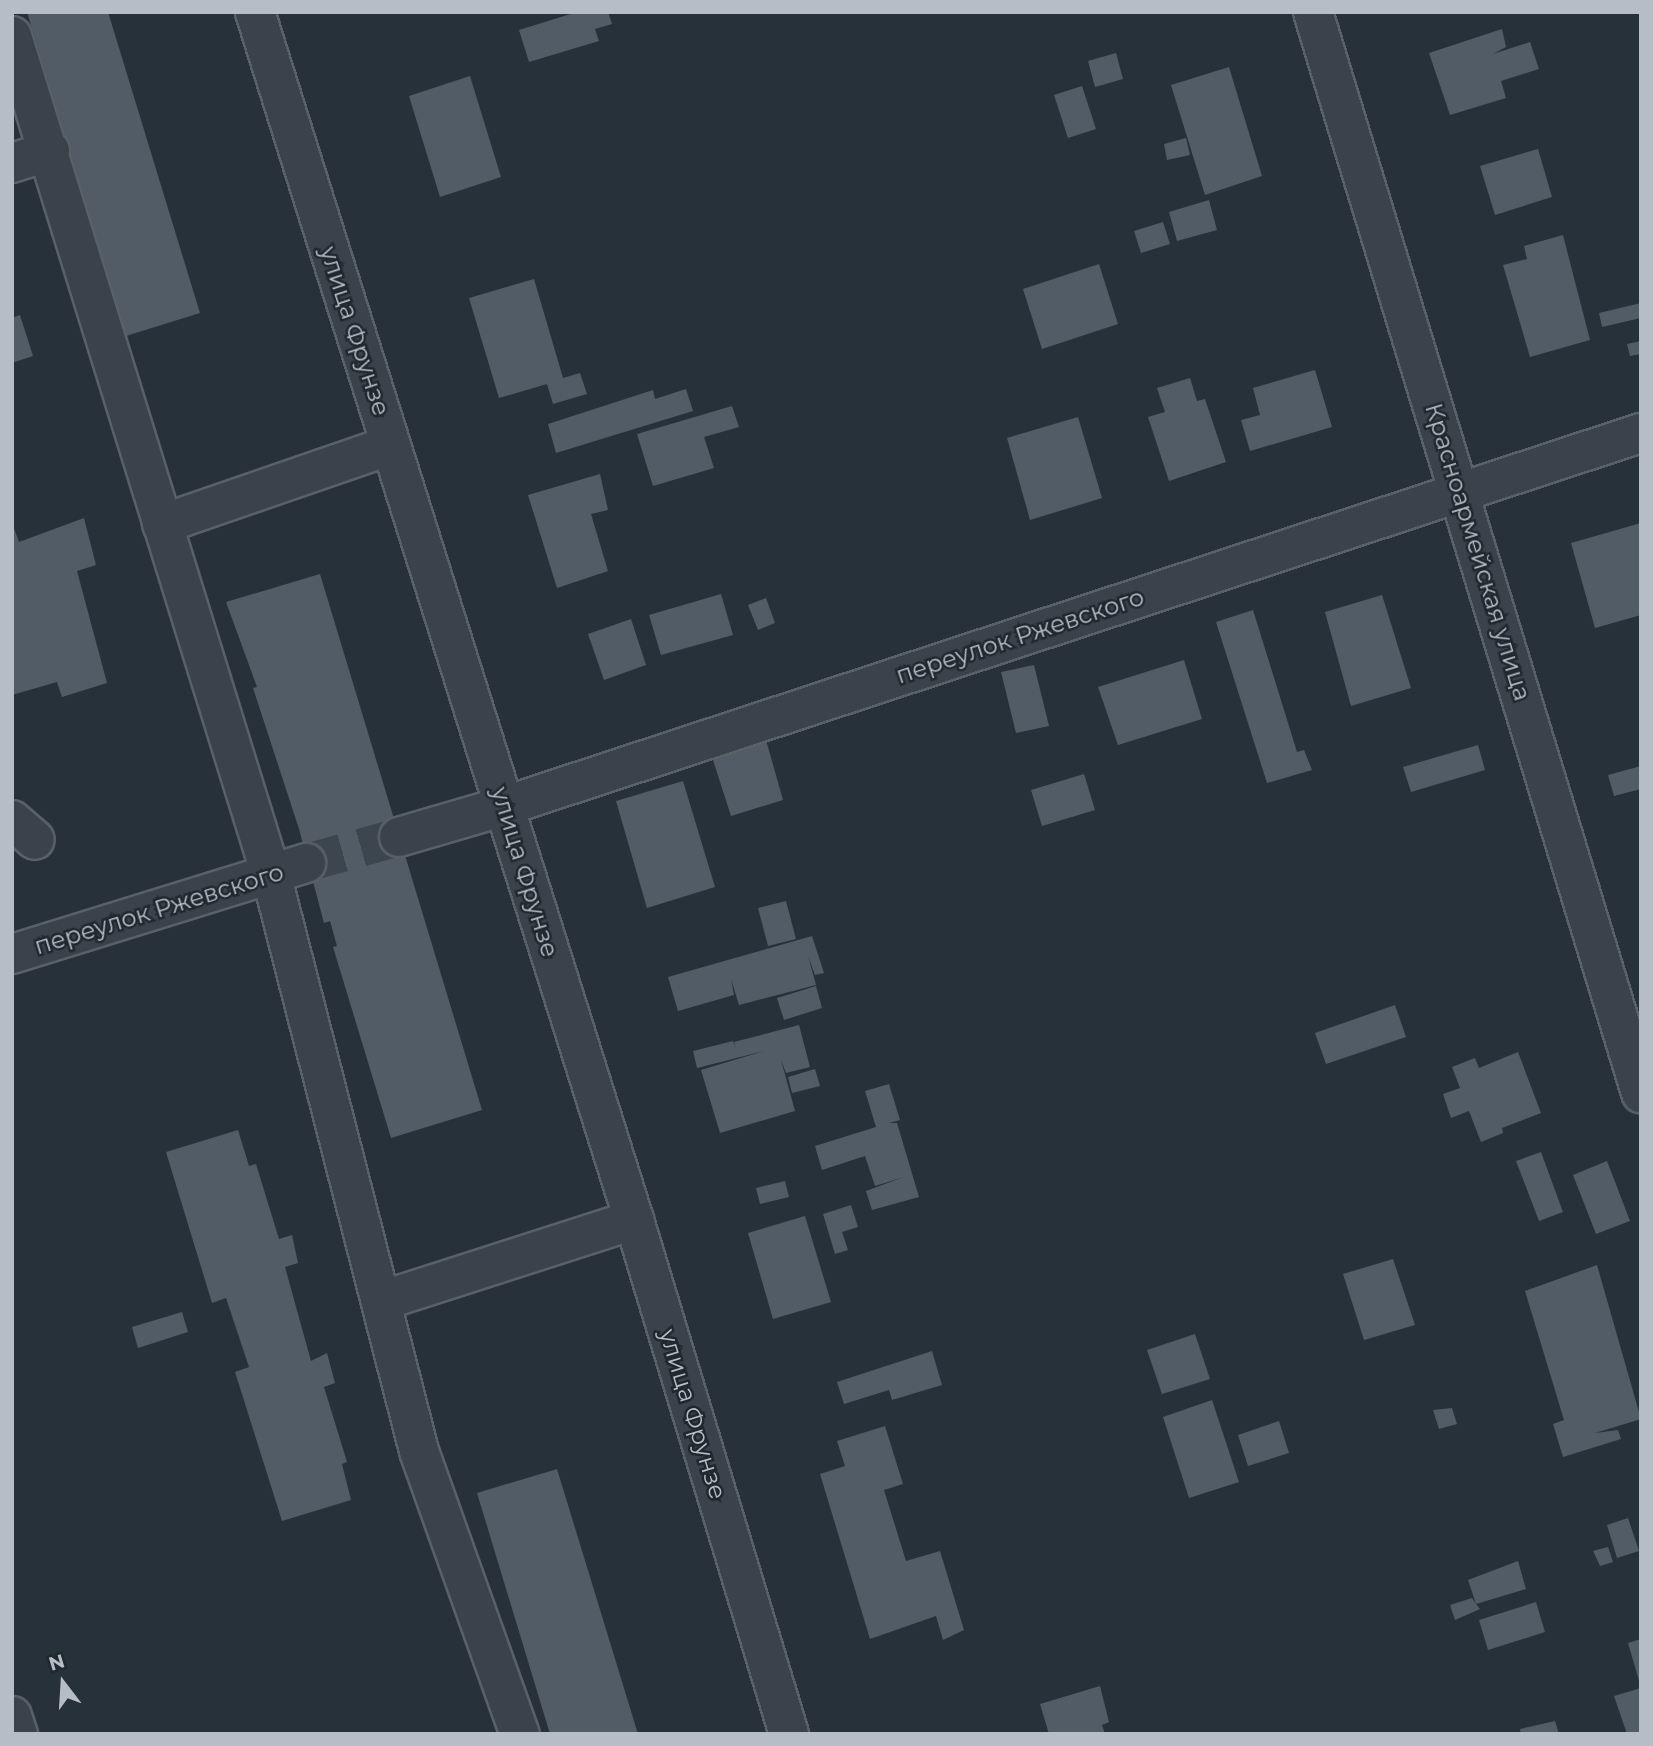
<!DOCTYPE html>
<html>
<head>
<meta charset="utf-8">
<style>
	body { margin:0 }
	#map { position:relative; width:1653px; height:1746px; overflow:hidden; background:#27313a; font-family:Montserrat,sans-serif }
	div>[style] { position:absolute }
	.building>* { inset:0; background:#525c67 }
	.minor-tunnel>* { height:38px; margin-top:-19px; transform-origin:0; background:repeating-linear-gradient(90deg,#3c464f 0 38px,transparent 0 57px) }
	.roads { filter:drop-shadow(2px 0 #586068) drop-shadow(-2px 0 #586068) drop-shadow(0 2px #586068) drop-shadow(0 -2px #586068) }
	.minor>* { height:38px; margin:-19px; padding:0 19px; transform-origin:19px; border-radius:19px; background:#3a424b }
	span { translate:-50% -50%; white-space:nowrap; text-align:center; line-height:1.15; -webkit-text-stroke:5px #1f272f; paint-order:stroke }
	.street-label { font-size:24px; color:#b6bdc6 }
	.frame { position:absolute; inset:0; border:14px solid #b6bdc6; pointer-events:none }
	.north { position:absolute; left:28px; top:1648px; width:70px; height:70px; -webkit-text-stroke:5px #1f272f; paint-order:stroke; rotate:343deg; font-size:19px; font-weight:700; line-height:28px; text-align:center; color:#b6bdc6 }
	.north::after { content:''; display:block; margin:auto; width:24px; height:32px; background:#b6bdc6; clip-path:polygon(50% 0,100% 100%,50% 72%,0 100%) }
</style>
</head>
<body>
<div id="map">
	<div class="building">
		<i style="clip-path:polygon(27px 12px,108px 12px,200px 313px,126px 336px)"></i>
		<i style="clip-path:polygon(577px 12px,608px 12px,612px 24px,595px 29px,599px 41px,529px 62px,519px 30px)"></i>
		<i style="clip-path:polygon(1502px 29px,1506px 47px,1493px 54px,1530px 42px,1539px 69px,1501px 81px,1506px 98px,1450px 115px,1429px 53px)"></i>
		<i style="clip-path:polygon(1116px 53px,1123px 79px,1095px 87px,1088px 61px)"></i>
		<i style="clip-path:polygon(1229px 67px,1262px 176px,1205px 195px,1171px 85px)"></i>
		<i style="clip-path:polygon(470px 76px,501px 177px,440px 197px,409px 96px)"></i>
		<i style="clip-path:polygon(1082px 86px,1096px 129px,1068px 138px,1054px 95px)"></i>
		<i style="clip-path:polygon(1186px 138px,1190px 155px,1167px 160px,1164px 144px)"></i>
		<i style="clip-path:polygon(1538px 149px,1552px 197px,1495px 215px,1480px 166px)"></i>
		<i style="clip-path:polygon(1209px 200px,1217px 230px,1177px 241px,1169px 212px)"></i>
		<i style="clip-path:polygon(1163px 222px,1170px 244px,1141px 253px,1134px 231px)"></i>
		<i style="clip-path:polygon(1563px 235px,1590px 340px,1530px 357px,1503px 265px,1527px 259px,1524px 246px)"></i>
		<i style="clip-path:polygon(1099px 264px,1118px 324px,1042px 349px,1023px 289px)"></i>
		<i style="clip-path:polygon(534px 279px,563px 378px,580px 373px,587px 394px,553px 404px,547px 384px,499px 398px,469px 298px)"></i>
		<i style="clip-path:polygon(1641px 303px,1641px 318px,1602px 327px,1599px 313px)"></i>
		<i style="clip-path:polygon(20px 315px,33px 356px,12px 363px,12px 318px)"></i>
		<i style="clip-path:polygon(1641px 341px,1641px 354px,1630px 356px,1627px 344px)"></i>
		<i style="clip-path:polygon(1315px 370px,1332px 427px,1250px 451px,1241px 420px,1260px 415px,1253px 388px)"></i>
		<i style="clip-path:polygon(1190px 378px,1197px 401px,1205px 399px,1226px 462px,1169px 481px,1148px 417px,1165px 412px,1157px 388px)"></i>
		<i style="clip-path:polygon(686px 389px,693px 411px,556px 453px,548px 424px,653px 390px,655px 399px)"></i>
		<i style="clip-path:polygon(732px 406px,739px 427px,704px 437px,714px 468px,653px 486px,637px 434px)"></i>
		<i style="clip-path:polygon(1078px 417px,1102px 498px,1030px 520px,1007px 438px)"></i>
		<i style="clip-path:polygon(600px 474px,608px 510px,591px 514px,608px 571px,557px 588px,528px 495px)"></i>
		<i style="clip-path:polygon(84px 518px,96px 565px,77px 571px,107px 683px,62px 697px,57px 682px,12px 695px,12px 523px,19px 542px)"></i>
		<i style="clip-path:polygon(1641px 523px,1641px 615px,1595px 628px,1571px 543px)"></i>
		<i style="clip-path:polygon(320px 574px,482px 1110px,391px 1138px,333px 947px,337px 946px,330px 921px,324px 923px,299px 829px,253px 688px,257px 687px,226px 602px)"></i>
		<i style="clip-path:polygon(721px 594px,733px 635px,661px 655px,649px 615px)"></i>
		<i style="clip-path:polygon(1382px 595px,1411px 688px,1351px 706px,1325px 612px)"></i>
		<i style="clip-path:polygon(766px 598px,775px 623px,758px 630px,748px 605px)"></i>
		<i style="clip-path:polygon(1253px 610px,1297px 752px,1304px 750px,1312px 770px,1267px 783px,1216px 622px)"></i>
		<i style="clip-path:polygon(631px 619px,646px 665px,604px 680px,588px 634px)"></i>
		<i style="clip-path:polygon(1184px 660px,1202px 719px,1118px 745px,1098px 687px)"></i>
		<i style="clip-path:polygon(1034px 665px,1049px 726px,1016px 733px,1001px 672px)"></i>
		<i style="clip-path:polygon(766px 740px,783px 800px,731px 816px,712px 757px)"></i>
		<i style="clip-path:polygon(1478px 745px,1485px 770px,1411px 792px,1403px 767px)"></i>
		<i style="clip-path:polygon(1641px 766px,1641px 789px,1614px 796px,1608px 775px)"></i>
		<i style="clip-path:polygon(1084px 774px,1095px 810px,1042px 826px,1031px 790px)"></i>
		<i style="clip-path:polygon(683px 781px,715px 887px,647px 908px,616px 801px)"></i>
		<i style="clip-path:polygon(786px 901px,796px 939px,768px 946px,758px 908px)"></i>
		<i style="clip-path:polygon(812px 936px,824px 973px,815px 975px,808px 956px,816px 985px,739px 1005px,731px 979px,734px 995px,678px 1011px,668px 977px)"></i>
		<i style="clip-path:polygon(816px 986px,822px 1008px,784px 1020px,777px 998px)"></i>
		<i style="clip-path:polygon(1395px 1005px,1406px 1037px,1326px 1064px,1315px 1033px)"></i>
		<i style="clip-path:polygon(799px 1025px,810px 1067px,786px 1073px,781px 1060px,795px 1111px,720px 1133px,701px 1070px,764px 1051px,697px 1068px,693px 1051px,733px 1041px,736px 1049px,734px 1042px)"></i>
		<i style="clip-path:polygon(1518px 1052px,1541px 1113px,1502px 1128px,1503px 1133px,1481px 1142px,1469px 1111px,1451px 1118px,1443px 1094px,1460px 1088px,1452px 1067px,1475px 1058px,1479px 1068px)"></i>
		<i style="clip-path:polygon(815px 1069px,820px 1086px,792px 1093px,788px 1077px)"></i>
		<i style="clip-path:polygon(889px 1084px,900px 1120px,889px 1123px,897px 1123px,919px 1197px,872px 1210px,866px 1191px,904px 1177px,875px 1186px,865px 1156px,822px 1170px,815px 1146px,876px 1127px,865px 1091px)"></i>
		<i style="clip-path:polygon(238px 1130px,249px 1166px,256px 1164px,279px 1239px,292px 1235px,298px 1263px,285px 1267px,311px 1361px,327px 1353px,335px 1383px,324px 1387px,347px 1462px,342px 1464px,351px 1500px,282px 1521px,235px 1372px,249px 1367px,226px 1298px,212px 1303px,166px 1152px)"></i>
		<i style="clip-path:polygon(1541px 1152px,1563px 1212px,1539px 1221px,1516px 1161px)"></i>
		<i style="clip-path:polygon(1607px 1161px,1630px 1221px,1596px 1234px,1573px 1175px)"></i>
		<i style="clip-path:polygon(785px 1181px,789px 1197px,760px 1204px,756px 1188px)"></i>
		<i style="clip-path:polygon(851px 1205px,858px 1227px,842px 1232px,848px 1250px,835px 1254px,823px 1214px)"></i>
		<i style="clip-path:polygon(805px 1216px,831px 1302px,773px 1319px,748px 1233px)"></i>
		<i style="clip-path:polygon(1393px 1259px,1415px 1325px,1364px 1340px,1343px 1274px)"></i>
		<i style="clip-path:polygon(1597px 1265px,1641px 1419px,1595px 1433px,1618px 1430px,1621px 1439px,1563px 1457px,1553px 1424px,1564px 1420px,1525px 1291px)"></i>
		<i style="clip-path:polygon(182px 1312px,188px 1332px,138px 1348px,132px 1327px)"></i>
		<i style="clip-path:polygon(1195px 1334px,1210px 1379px,1162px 1394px,1147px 1350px)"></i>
		<i style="clip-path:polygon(932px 1351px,942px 1385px,892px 1400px,889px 1390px,844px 1404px,837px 1382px)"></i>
		<i style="clip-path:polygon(1212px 1400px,1239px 1482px,1189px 1498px,1163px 1417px)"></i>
		<i style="clip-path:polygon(1452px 1408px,1457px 1424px,1439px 1429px,1433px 1410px)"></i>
		<i style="clip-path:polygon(1279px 1421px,1289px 1453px,1248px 1466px,1238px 1435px)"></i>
		<i style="clip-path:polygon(885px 1426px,903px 1484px,884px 1490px,906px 1561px,940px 1551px,964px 1630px,943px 1640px,936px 1616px,870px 1639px,820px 1474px,845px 1466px,837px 1441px)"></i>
		<i style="clip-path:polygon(557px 1469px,638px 1734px,550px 1734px,477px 1493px)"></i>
		<i style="clip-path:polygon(1628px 1518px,1639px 1551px,1617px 1558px,1607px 1525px)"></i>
		<i style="clip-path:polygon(1608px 1547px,1613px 1562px,1600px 1566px,1593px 1551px)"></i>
		<i style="clip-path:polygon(1518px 1561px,1526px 1589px,1476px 1604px,1480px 1609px,1455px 1620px,1450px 1605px,1472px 1598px,1476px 1604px,1468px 1580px)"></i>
		<i style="clip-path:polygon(1536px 1602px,1545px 1632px,1488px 1650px,1479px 1620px)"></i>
		<i style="clip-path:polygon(1641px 1639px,1641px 1684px,1640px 1684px,1628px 1643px)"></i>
		<i style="clip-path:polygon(1100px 1686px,1109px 1722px,1102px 1725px,1105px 1734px,1049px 1734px,1040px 1704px)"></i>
		<i style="clip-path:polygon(1641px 1688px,1641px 1734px,1627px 1734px,1614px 1696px)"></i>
		<i style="clip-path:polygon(1555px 1721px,1559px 1734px,1521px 1734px,1520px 1729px)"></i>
	</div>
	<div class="minor-tunnel">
		<i style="left:306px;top:863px;width:97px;rotate:-15.6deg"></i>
	</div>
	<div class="roads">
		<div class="minor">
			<i style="left:255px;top:12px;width:1266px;rotate:72.58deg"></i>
			<i style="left:634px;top:1220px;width:537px;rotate:73.22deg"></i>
			<i style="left:1313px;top:12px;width:1130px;rotate:73.12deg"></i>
			<i style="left:12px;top:36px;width:877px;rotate:72.83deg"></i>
			<i style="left:271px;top:874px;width:596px;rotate:75.61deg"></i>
			<i style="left:419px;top:1451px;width:300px;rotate:70.4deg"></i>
			<i style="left:12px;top:163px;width:40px;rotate:-18deg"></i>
			<i style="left:162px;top:524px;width:242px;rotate:-19deg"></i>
			<i style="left:12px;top:820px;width:30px;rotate:41deg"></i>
			<i style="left:399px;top:837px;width:110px;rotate:-16.3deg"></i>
			<i style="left:505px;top:806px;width:1196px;rotate:-18.18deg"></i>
			<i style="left:12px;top:954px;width:308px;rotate:-17.2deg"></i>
			<i style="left:381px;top:1301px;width:266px;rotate:-17.8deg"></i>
			<i style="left:12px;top:1716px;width:19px;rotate:72deg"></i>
		</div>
	</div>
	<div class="street-label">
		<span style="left:355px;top:331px;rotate:72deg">улица Фрунзе</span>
		<span style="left:1478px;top:552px;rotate:73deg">Красноармейская улица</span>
		<span style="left:1020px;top:636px;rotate:-18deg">переулок Ржевского</span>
		<span style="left:525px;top:872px;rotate:73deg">улица Фрунзе</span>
		<span style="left:159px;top:909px;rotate:-17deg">переулок Ржевского</span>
		<span style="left:693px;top:1414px;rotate:73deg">улица Фрунзе</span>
	</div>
	<div class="frame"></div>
	<div class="north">N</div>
</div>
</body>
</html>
